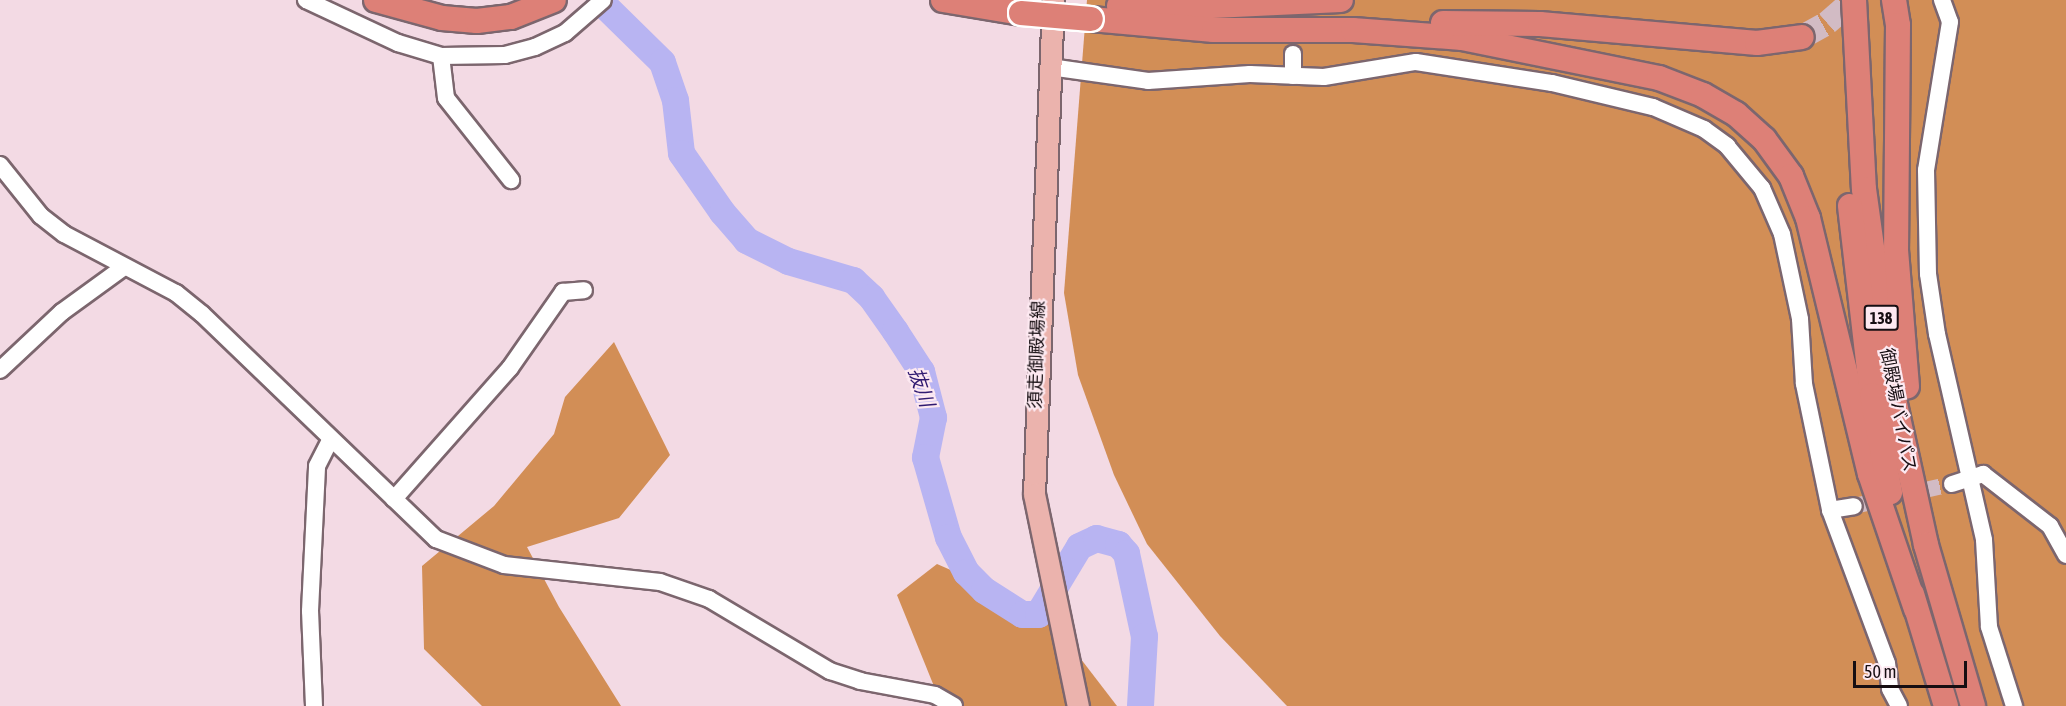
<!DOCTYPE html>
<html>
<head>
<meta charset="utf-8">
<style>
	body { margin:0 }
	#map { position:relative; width:2066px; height:706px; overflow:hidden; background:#f3dae4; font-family:"Asap Condensed","Noto Sans JP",sans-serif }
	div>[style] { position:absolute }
	.forest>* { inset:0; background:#d28e56 }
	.river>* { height:27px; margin:-13.5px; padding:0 13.5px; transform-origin:13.5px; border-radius:13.5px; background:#b8b4f2 }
	.minor-tunnel>* { height:16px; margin-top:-8px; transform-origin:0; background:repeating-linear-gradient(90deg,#d2bbc4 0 16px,transparent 0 24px) }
	.highway-tunnel>* { height:24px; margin-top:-12px; transform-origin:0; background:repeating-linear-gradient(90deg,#d2bbc4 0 24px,transparent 0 36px) }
	.roads { filter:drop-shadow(2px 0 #7c666e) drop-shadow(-2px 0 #7c666e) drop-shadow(0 2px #7c666e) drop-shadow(0 -2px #7c666e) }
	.minor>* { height:16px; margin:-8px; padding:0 8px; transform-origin:8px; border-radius:8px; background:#fff }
	.major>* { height:21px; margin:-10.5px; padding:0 10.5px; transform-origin:10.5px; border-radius:10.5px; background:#ebb3ad }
	.highway>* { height:24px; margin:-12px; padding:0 12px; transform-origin:12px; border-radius:12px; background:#dd8077 }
	.bridges { filter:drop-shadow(2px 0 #fff) drop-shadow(-2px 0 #fff) drop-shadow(0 2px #fff) drop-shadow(0 -2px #fff) }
	.highway-bridge>* { height:24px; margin:-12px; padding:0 12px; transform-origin:12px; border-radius:12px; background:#dd8077 }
	span { translate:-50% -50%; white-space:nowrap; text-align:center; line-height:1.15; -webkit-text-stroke:4.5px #fde9f1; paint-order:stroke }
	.shield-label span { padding:2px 4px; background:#fde9f1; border:2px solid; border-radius:4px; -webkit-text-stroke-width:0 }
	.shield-label { font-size:16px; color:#160e12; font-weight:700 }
	.street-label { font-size:18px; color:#160e12 }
	.water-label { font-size:20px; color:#301a71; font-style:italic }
	.scale { position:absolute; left:1853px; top:661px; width:114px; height:27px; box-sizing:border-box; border:3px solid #160e12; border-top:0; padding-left:8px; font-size:18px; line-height:21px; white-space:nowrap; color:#160e12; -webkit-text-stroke:4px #fde9f1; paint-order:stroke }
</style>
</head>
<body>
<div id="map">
	<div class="forest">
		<i style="clip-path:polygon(2066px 0,2066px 706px,1287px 706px,1220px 636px,1147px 544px,1114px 475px,1078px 375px,1064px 293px,1087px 0)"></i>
		<i style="clip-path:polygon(614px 342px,670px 455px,619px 518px,527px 547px,559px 607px,621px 706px,482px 706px,424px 649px,422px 566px,494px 506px,554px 434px,565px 397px)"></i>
		<i style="clip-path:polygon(937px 564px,1044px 611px,1117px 706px,942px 706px,897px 595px)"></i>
	</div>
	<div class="river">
		<i style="left:599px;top:0;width:88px;rotate:44.5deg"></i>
		<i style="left:662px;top:62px;width:40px;rotate:71.1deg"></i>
		<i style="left:675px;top:100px;width:53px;rotate:83.5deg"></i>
		<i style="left:681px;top:153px;width:72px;rotate:55.2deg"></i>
		<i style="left:722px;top:212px;width:37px;rotate:49deg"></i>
		<i style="left:746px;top:240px;width:47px;rotate:26.6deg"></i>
		<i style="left:788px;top:261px;width:68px;rotate:16.3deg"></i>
		<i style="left:853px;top:280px;width:25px;rotate:43deg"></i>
		<i style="left:871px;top:297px;width:42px;rotate:54.8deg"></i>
		<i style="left:895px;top:331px;width:48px;rotate:57deg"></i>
		<i style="left:921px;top:371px;width:48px;rotate:75.4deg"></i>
		<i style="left:933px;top:417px;width:41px;rotate:101.3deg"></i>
		<i style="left:925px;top:457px;width:83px;rotate:74deg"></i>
		<i style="left:948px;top:537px;width:39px;rotate:63deg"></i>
		<i style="left:966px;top:572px;width:25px;rotate:45deg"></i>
		<i style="left:984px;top:590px;width:45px;rotate:32.3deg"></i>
		<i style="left:1022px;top:614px;width:16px"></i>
		<i style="left:1038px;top:614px;width:79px;rotate:-58.9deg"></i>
		<i style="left:1079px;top:546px;width:19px;rotate:-25deg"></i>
		<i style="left:1096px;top:538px;width:23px;rotate:15deg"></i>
		<i style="left:1118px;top:544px;width:12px;rotate:48deg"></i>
		<i style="left:1126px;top:553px;width:85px;rotate:77.8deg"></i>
		<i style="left:1144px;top:636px;width:70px;rotate:93.3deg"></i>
	</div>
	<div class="minor-tunnel">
		<i style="left:1291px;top:0;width:54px;rotate:87.9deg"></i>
		<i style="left:1854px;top:506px;width:100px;rotate:-12.7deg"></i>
	</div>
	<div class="highway-tunnel">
		<i style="left:1802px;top:37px;width:29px;rotate:-29deg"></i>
		<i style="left:1827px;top:23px;width:35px;rotate:-41deg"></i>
	</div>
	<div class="roads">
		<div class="minor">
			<i style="left:306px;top:0;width:102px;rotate:25.1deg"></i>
			<i style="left:398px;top:43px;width:45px;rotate:16.8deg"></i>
			<i style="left:441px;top:56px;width:42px;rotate:83.2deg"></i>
			<i style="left:446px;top:98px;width:105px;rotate:51.6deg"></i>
			<i style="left:1942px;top:0;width:23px;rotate:70deg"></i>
			<i style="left:1950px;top:22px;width:150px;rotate:99.2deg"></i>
			<i style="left:1926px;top:170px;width:104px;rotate:88.9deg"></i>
			<i style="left:1928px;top:274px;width:61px;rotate:81.5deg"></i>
			<i style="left:1937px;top:334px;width:211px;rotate:77.1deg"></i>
			<i style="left:1984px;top:540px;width:87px;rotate:86.7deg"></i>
			<i style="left:1989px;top:627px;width:83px;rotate:72.4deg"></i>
			<i style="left:1293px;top:54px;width:22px;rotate:90deg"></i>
			<i style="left:441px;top:56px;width:64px;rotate:-0.9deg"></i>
			<i style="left:505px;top:55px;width:31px;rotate:-15deg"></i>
			<i style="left:535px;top:47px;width:33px;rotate:-25deg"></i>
			<i style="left:565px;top:33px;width:50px;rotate:-41deg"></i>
			<i style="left:1050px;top:67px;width:99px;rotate:8.1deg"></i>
			<i style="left:1148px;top:81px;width:102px;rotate:-3.9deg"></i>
			<i style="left:1250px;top:74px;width:74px;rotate:2.3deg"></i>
			<i style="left:1324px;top:77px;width:93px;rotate:-9.3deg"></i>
			<i style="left:1416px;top:62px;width:138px;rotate:8.8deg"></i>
			<i style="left:1552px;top:83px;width:104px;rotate:13.4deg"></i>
			<i style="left:1653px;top:107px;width:56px;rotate:23.3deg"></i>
			<i style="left:1704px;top:129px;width:29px;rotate:36deg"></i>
			<i style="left:1727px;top:146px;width:55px;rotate:50.2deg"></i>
			<i style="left:1762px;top:188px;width:50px;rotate:66.5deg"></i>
			<i style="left:1782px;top:234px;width:87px;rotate:78deg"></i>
			<i style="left:1800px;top:319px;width:65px;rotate:86.5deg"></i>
			<i style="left:1804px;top:384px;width:129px;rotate:78.3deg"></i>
			<i style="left:1830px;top:510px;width:163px;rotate:69.6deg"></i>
			<i style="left:1887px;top:663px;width:26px;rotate:83deg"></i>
			<i style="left:1890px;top:689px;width:19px;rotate:62deg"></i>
			<i style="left:0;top:165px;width:65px;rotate:51.2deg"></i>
			<i style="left:41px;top:216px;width:29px;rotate:38deg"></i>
			<i style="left:64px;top:234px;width:127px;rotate:27.8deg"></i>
			<i style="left:176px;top:293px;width:33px;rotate:39deg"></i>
			<i style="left:202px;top:314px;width:325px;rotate:43.9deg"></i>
			<i style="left:436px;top:539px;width:73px;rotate:20.9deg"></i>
			<i style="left:504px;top:565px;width:157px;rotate:6.2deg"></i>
			<i style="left:660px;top:582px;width:52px;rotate:19.1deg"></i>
			<i style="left:709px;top:599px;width:141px;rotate:30.8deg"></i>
			<i style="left:830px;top:671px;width:32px;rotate:18deg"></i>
			<i style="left:860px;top:681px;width:76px;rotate:10.6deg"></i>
			<i style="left:935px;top:695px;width:22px;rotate:30deg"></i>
			<i style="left:0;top:370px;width:85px;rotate:-43.1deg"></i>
			<i style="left:62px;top:312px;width:77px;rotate:-36deg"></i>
			<i style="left:1952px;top:484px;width:33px;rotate:-18deg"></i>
			<i style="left:1983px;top:474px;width:85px;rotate:37.8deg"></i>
			<i style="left:2050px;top:526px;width:33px;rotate:61deg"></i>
			<i style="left:394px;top:499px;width:175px;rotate:-48.5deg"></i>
			<i style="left:510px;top:368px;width:93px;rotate:-55.1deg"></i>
			<i style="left:563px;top:292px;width:21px;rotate:-5deg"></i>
			<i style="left:1830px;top:510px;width:24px;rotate:-9deg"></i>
			<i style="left:314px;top:706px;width:95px;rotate:-92.4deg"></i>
			<i style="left:310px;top:611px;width:145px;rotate:-87.2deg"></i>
			<i style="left:317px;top:466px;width:29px;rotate:-63deg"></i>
		</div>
		<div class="major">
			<i style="left:1053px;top:0;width:494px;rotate:92.2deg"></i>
			<i style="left:1034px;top:494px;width:217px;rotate:78.3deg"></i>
		</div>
		<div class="highway">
			<i style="left:376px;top:0;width:68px;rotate:15.3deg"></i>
			<i style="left:442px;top:18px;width:35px;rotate:5deg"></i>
			<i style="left:477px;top:21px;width:34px;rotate:-7deg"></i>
			<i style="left:511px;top:17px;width:46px;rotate:-21.6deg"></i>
			<i style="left:943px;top:0;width:79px;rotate:9.5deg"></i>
			<i style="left:1854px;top:0;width:189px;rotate:87deg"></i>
			<i style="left:1864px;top:189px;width:203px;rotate:82.1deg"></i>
			<i style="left:1892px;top:390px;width:159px;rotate:77.6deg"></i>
			<i style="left:1926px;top:545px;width:168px;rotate:73.7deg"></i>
			<i style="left:1894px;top:0;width:25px;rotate:81deg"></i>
			<i style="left:1898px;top:25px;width:225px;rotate:90.5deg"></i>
			<i style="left:1896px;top:250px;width:137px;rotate:85.4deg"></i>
			<i style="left:1119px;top:6px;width:51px;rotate:2.2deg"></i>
			<i style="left:1170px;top:8px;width:171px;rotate:-2.7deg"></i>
			<i style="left:1091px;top:19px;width:123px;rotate:5.1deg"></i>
			<i style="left:1214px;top:30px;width:139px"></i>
			<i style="left:1353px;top:30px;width:109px;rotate:4.2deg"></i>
			<i style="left:1462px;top:38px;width:201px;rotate:11.5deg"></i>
			<i style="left:1659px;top:78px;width:47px;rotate:21.1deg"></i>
			<i style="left:1703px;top:95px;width:38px;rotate:30deg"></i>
			<i style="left:1736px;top:114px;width:38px;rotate:42deg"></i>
			<i style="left:1764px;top:139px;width:46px;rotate:53.9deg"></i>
			<i style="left:1791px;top:176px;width:45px;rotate:68deg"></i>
			<i style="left:1808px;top:218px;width:263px;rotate:76.4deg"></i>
			<i style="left:1870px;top:474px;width:143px;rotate:71.2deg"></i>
			<i style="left:1443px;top:23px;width:97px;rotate:0.6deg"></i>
			<i style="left:1540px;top:24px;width:218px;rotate:5deg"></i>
			<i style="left:1757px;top:43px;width:45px;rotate:-7.6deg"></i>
			<i style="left:1850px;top:206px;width:190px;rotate:83.4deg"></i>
			<i style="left:1872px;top:395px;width:99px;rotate:79.5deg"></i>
			<i style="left:1912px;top:594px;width:117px;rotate:73.1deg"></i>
		</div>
	</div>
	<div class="bridges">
		<div class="highway-bridge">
			<i style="left:1021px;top:13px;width:70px;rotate:4.9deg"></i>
		</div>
	</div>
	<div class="shield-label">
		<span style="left:1881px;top:318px">138</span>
	</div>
	<div class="street-label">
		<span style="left:1037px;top:355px;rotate:-88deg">須走御殿場線</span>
		<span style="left:1898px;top:410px;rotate:79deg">御殿場バイパス</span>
	</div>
	<div class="water-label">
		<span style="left:922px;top:387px;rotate:71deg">抜川</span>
	</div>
	<div class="scale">50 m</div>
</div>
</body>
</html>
